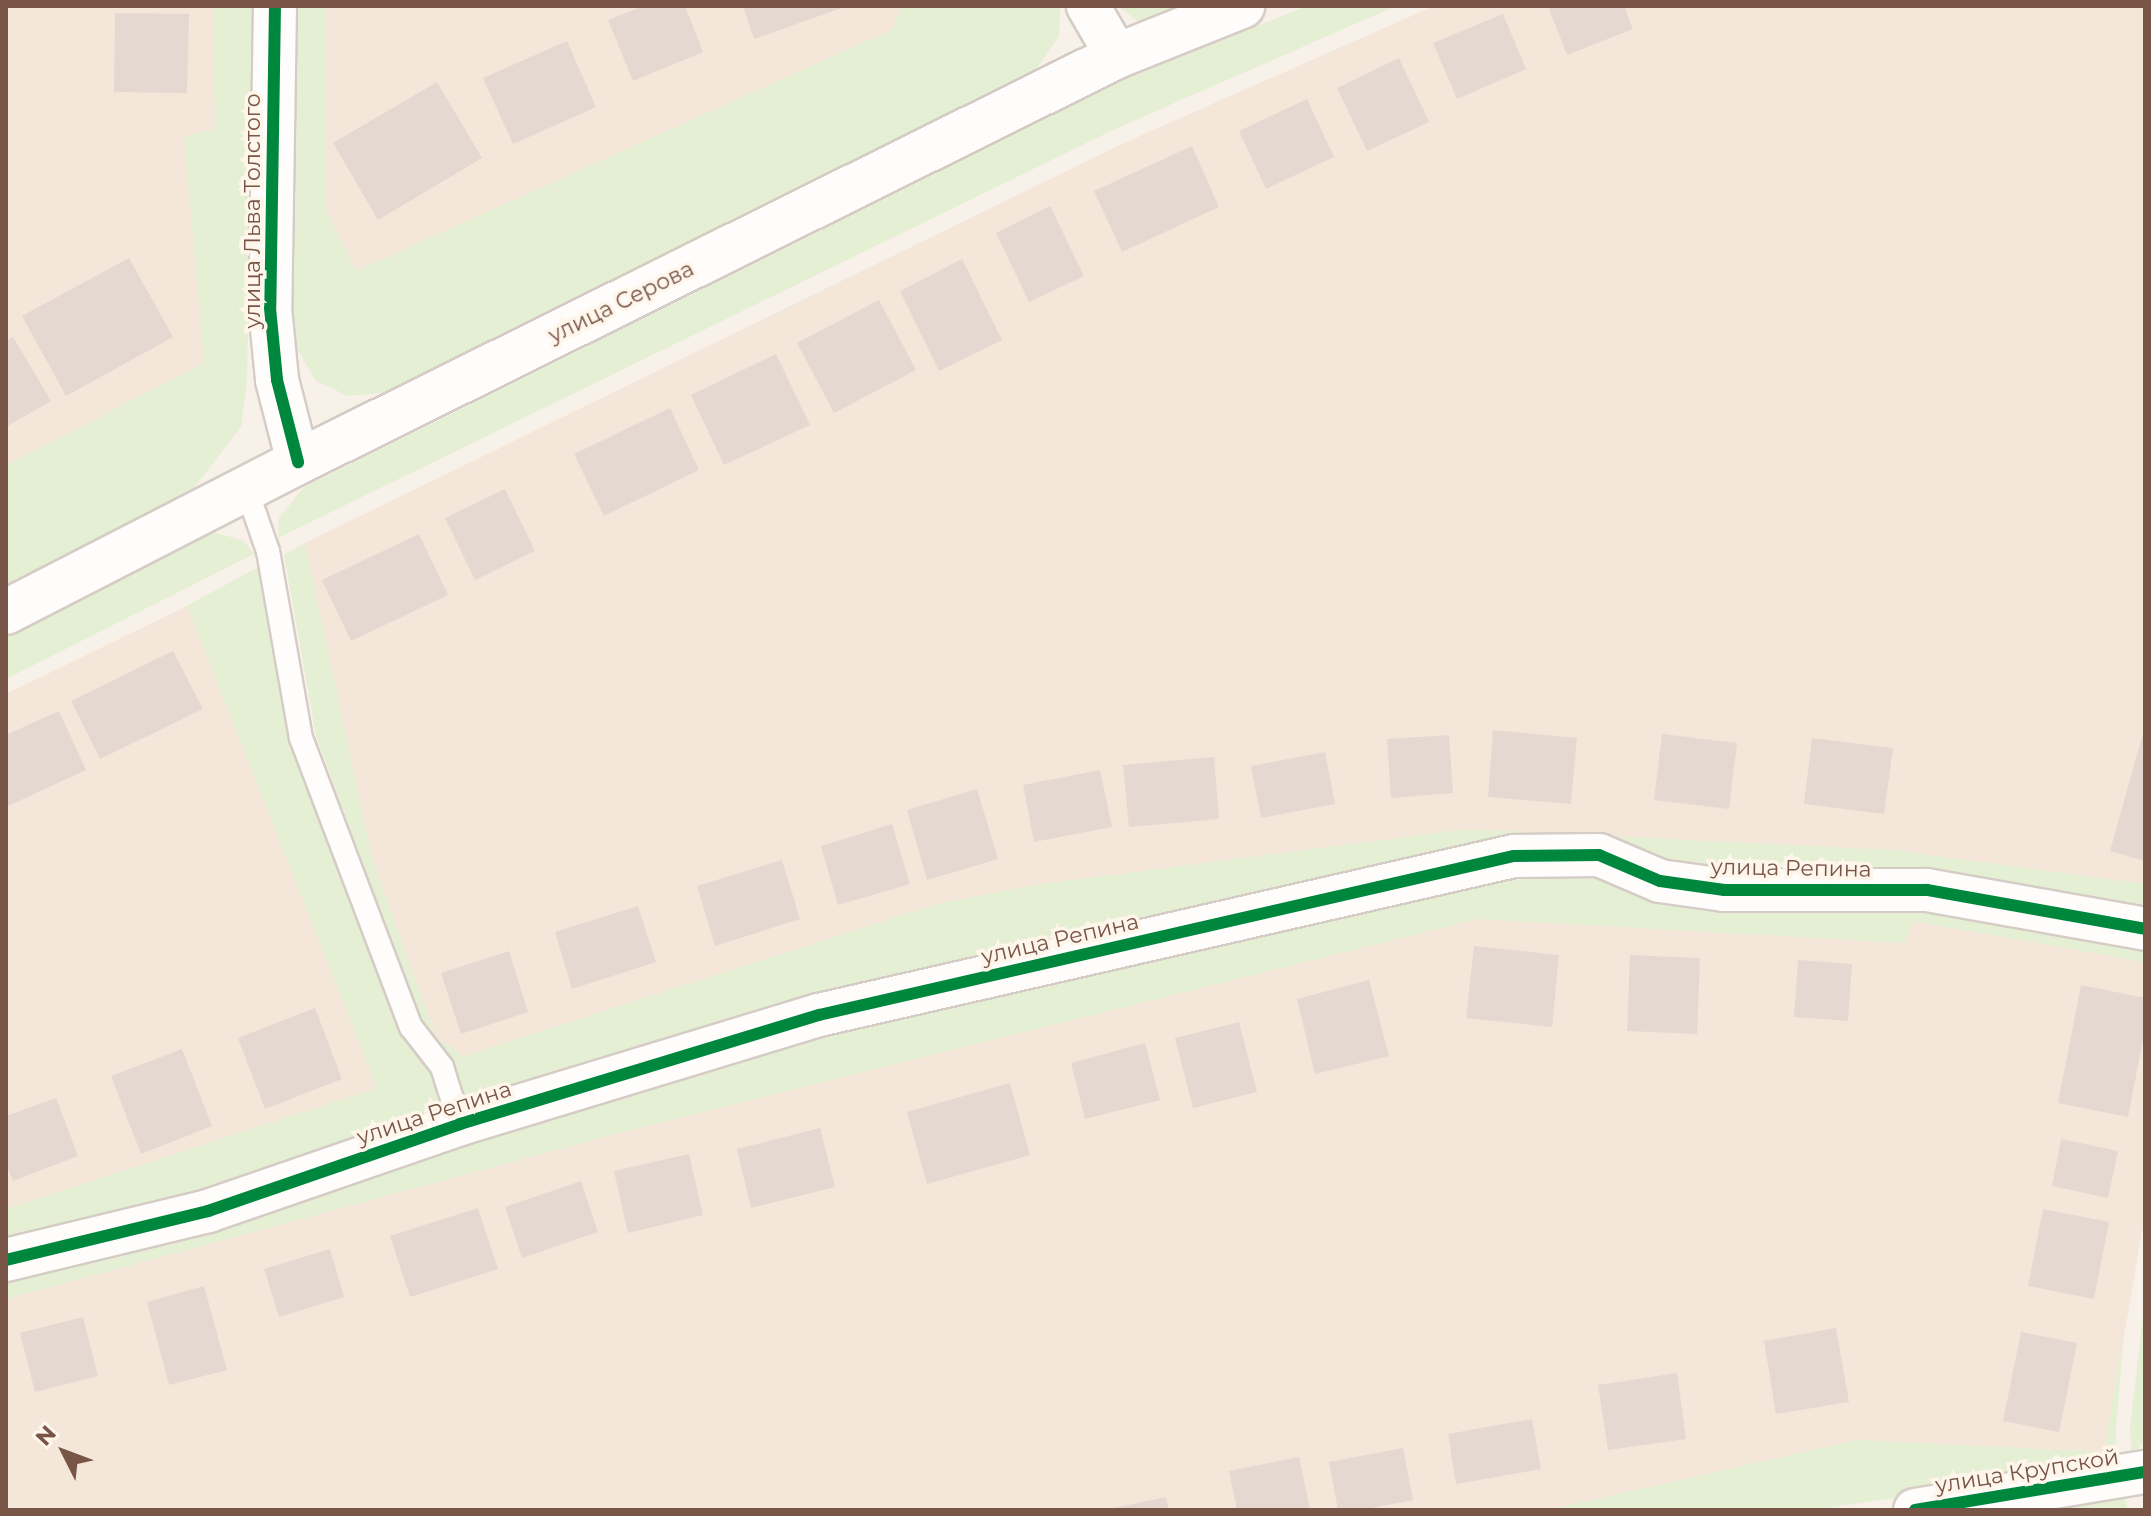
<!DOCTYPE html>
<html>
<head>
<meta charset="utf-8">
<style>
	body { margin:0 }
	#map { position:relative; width:2151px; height:1516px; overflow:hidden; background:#f8f1ea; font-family:Montserrat,sans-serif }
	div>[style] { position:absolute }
	.residential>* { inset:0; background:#f4e6d9 }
	.green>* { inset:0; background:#e5efd3 }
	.building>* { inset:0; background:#e5d8d1 }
	.roads { filter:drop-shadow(2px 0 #d6ccc6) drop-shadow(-2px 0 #d6ccc6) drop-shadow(0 2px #d6ccc6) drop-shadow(0 -2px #d6ccc6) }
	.service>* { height:22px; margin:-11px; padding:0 11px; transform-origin:11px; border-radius:11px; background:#fefdfc }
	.minor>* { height:42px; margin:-21px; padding:0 21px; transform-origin:21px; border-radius:21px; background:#fefdfc }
	.secondary>* { height:44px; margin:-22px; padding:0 22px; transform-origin:22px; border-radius:22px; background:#fefdfc }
	.cycleway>* { height:12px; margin:-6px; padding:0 6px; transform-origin:6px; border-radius:6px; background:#00873e }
	span { translate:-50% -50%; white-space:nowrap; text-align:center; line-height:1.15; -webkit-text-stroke:7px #fff6eb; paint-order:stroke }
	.street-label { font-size:22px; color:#785547 }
	.frame { position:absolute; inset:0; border:8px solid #785547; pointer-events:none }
	.north { position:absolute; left:24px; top:1412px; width:80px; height:80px; -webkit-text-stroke:6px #fff6eb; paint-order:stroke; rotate:312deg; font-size:22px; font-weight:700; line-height:32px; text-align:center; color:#785547 }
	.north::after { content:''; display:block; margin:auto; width:28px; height:36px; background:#785547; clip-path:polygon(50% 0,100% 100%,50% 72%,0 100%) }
</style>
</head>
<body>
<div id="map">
	<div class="residential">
		<i style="clip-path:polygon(6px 6px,213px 6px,215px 129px,184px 137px,204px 363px,6px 465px)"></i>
		<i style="clip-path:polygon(324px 6px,901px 6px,894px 29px,356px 271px,323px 205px)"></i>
		<i style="clip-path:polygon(1434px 6px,2145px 6px,2145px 884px,1892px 850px,1467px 829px,1027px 886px,937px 904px,464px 1056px,436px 1037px,372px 858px,305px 543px,1124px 143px)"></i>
		<i style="clip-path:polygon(187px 606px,377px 1088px,6px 1209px,6px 694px)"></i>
		<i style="clip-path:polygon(1479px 919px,1905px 943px,1911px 921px,2145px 962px,2145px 1214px,2104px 1452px,1857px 1440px,1548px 1510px,6px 1510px,6px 1299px,608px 1136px)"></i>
	</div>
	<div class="green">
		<i style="clip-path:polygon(213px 6px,255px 6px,247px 381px,241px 427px,190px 493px,6px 587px,6px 465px,204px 363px,184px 137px,215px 129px)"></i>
		<i style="clip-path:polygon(295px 6px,325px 6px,326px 211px,356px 271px,893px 29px,901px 6px,1060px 6px,1059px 36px,1037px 68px,391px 392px,348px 396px,316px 381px,296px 347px,292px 291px)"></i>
		<i style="clip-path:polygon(1118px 6px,1181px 6px,1140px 23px)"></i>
		<i style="clip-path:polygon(1307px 6px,1396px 6px,1115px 129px,278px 538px,279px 518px,304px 487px,1126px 79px)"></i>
		<i style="clip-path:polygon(211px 532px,243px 540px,254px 554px,6px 679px,6px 637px)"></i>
		<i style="clip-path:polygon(305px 543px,372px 858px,436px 1037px,464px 1056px,937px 904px,1027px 886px,1467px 829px,1892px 850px,2145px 884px,2145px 917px,1670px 871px,1604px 843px,491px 1104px,467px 1099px,454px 1068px,422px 1023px,316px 736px,284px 555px)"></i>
		<i style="clip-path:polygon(260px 566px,292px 743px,404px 1036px,429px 1065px,442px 1118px,199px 1199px,6px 1247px,6px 1209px,377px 1088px,187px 606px)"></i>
		<i style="clip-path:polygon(1598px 870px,1922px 904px,2145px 942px,2145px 962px,1912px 921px,1905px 943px,1479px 919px,608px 1136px,6px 1299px,6px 1275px,819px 1033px,1515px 874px)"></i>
		<i style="clip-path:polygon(2145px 1300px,2145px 1439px,2132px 1457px,2130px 1427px)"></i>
		<i style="clip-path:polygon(2124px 1335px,2116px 1428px,2117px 1460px,2109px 1465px,1814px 1510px,1548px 1510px,1857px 1440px,2104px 1452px)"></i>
		<i style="clip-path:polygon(2123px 1487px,2128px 1510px,1991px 1510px)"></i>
	</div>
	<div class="building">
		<i style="clip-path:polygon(644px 6px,685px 6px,703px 52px,633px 81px,608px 20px)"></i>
		<i style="clip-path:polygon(743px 6px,847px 6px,754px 39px)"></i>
		<i style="clip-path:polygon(1548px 6px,1624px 6px,1633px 29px,1567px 55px)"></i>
		<i style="clip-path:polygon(115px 13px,189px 14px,187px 93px,114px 92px)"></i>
		<i style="clip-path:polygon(1503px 14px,1526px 69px,1457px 99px,1433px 43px)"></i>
		<i style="clip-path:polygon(567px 41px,596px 107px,513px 144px,483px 78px)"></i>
		<i style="clip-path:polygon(1399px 58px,1429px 122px,1367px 151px,1337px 88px)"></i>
		<i style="clip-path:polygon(437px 82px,482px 158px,378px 220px,333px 143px)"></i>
		<i style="clip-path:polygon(1307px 99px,1334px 157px,1266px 189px,1239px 131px)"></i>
		<i style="clip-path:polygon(1192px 146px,1219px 207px,1122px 252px,1094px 191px)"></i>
		<i style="clip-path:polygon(1050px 206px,1084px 276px,1029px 302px,996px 233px)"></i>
		<i style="clip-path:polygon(129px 258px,173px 337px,66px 396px,22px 316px)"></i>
		<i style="clip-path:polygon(962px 259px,1002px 340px,939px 371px,900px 291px)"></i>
		<i style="clip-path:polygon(879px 300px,916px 370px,834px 413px,797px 343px)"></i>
		<i style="clip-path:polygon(13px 337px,51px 401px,6px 427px,6px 341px)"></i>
		<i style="clip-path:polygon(776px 354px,810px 425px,724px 465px,691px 395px)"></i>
		<i style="clip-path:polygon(670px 408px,699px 470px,604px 516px,574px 454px)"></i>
		<i style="clip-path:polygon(505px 489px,535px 551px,475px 580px,445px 518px)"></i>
		<i style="clip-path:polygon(419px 534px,448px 595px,351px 641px,322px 580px)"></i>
		<i style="clip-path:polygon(173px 651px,203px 709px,100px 759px,71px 701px)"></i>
		<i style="clip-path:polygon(59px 711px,86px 770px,6px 807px,6px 735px)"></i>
		<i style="clip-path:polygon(1493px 730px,1577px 738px,1571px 804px,1488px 797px)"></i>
		<i style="clip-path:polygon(2144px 730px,2145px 730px,2145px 861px,2110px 851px)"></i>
		<i style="clip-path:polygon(1662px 734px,1737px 743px,1729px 809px,1654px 800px)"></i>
		<i style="clip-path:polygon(1449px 735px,1453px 793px,1391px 798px,1387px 739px)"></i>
		<i style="clip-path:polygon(1812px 738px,1893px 748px,1884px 814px,1804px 804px)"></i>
		<i style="clip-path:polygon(1325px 752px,1335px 804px,1261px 818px,1251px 766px)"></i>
		<i style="clip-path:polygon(1214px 757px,1219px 819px,1129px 827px,1123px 765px)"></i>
		<i style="clip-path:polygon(1100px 770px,1112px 827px,1034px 842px,1023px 785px)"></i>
		<i style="clip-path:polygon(977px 789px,998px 859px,927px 880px,907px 810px)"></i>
		<i style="clip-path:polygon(892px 824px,910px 884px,838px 905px,821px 846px)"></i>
		<i style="clip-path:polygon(782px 860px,800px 919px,715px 946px,697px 886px)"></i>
		<i style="clip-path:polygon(638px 906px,656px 962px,572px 989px,555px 932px)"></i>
		<i style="clip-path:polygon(1474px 946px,1559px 955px,1552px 1027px,1466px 1018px)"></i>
		<i style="clip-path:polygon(509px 951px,528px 1012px,461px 1034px,441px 973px)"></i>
		<i style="clip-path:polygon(1630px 955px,1700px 958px,1697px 1034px,1627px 1031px)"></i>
		<i style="clip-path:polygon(1798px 960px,1852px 964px,1848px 1021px,1794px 1017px)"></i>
		<i style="clip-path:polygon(1369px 980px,1389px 1056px,1315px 1074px,1297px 999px)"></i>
		<i style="clip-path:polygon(2081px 985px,2145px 998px,2145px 1030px,2128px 1117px,2058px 1103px)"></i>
		<i style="clip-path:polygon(315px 1008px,342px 1079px,265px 1109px,238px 1038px)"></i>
		<i style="clip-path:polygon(1239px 1022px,1257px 1092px,1193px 1108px,1175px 1038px)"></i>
		<i style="clip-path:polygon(1145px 1043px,1160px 1100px,1085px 1119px,1071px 1063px)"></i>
		<i style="clip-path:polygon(182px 1049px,212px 1126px,141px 1154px,111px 1076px)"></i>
		<i style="clip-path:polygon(1010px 1083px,1030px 1155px,927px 1184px,907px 1112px)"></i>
		<i style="clip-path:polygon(56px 1098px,78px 1156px,13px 1181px,6px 1163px,6px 1116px)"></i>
		<i style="clip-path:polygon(820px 1128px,835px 1187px,751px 1208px,737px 1149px)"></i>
		<i style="clip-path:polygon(2061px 1139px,2118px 1151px,2108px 1198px,2052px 1186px)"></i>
		<i style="clip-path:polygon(689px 1154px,703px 1215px,628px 1233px,614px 1171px)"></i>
		<i style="clip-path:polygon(581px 1181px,598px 1232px,522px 1258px,505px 1207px)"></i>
		<i style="clip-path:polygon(478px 1208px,498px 1269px,410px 1297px,390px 1236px)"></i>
		<i style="clip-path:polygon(2043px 1209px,2109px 1222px,2094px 1299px,2028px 1286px)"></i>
		<i style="clip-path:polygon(330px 1249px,344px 1297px,279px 1317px,264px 1269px)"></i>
		<i style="clip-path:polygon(204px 1286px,227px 1370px,169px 1385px,147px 1302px)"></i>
		<i style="clip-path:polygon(83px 1317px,98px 1376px,35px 1392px,20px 1333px)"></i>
		<i style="clip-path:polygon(1836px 1328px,1849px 1402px,1776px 1414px,1764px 1341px)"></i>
		<i style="clip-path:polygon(2021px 1332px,2077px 1343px,2059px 1432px,2003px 1421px)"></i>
		<i style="clip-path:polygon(1677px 1373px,1686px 1439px,1608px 1450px,1598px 1385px)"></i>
		<i style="clip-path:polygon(1532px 1419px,1541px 1469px,1456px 1484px,1448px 1434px)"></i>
		<i style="clip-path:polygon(1403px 1448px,1413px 1500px,1361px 1510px,1338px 1510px,1329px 1462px)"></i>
		<i style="clip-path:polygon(1299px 1457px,1310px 1510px,1237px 1510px,1229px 1471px)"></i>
		<i style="clip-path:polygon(1166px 1497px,1169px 1510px,1109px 1510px,1109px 1509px)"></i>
	</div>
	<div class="roads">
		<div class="service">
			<i style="left:246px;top:488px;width:67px;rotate:70.8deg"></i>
			<i style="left:268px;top:551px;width:190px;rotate:80deg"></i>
			<i style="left:301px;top:738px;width:309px;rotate:69.2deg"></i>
			<i style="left:411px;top:1027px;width:51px;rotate:52.2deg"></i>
			<i style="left:442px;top:1067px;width:60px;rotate:72.5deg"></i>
		</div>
		<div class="minor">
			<i style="left:275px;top:6px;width:302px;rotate:90.9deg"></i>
			<i style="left:270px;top:308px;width:72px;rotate:84.4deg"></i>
			<i style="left:277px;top:380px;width:85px;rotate:75.6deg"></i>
			<i style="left:1088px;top:6px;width:58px;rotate:59.9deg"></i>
			<i style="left:6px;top:1260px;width:208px;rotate:-13.6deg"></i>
			<i style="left:208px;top:1211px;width:267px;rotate:-19deg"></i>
			<i style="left:460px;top:1124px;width:375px;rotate:-16.9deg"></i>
			<i style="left:819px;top:1015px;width:713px;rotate:-12.89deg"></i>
			<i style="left:1514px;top:856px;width:85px;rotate:-0.7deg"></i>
			<i style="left:1599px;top:855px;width:66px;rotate:23.1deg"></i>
			<i style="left:1660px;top:881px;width:65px;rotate:8deg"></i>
			<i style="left:1724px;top:890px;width:203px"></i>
			<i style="left:1927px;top:890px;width:221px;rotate:10.1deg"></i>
			<i style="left:1915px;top:1510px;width:233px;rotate:-9.4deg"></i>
		</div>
		<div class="secondary">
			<i style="left:6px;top:612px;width:328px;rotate:-27.2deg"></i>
			<i style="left:298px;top:462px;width:914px;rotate:-26.37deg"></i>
			<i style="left:1117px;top:56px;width:135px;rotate:-21.8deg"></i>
		</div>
	</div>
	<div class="cycleway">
		<i style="left:275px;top:6px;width:302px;rotate:90.9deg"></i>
		<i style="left:270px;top:308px;width:72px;rotate:84.4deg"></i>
		<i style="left:277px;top:380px;width:85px;rotate:75.6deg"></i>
		<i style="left:6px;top:1260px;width:208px;rotate:-13.6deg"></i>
		<i style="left:208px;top:1211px;width:267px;rotate:-19deg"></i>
		<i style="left:460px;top:1124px;width:375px;rotate:-16.9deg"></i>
		<i style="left:819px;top:1015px;width:713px;rotate:-12.89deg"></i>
		<i style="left:1514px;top:856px;width:85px;rotate:-0.7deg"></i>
		<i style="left:1599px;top:855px;width:66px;rotate:23.1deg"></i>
		<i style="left:1660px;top:881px;width:65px;rotate:8deg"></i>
		<i style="left:1724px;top:890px;width:203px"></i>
		<i style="left:1927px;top:890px;width:221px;rotate:10.1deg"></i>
		<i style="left:1915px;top:1510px;width:233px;rotate:-9.4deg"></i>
	</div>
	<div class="street-label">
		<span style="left:253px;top:211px;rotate:-90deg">улица Льва Толстого</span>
		<span style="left:621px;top:302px;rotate:-26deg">улица Серова</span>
		<span style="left:1791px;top:868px;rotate:1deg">улица Репина</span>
		<span style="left:1060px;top:939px;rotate:-13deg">улица Репина</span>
		<span style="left:434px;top:1113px;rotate:-18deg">улица Репина</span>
		<span style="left:2027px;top:1471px;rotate:-9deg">улица Крупской</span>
	</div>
	<div class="frame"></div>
	<div class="north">N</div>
</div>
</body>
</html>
